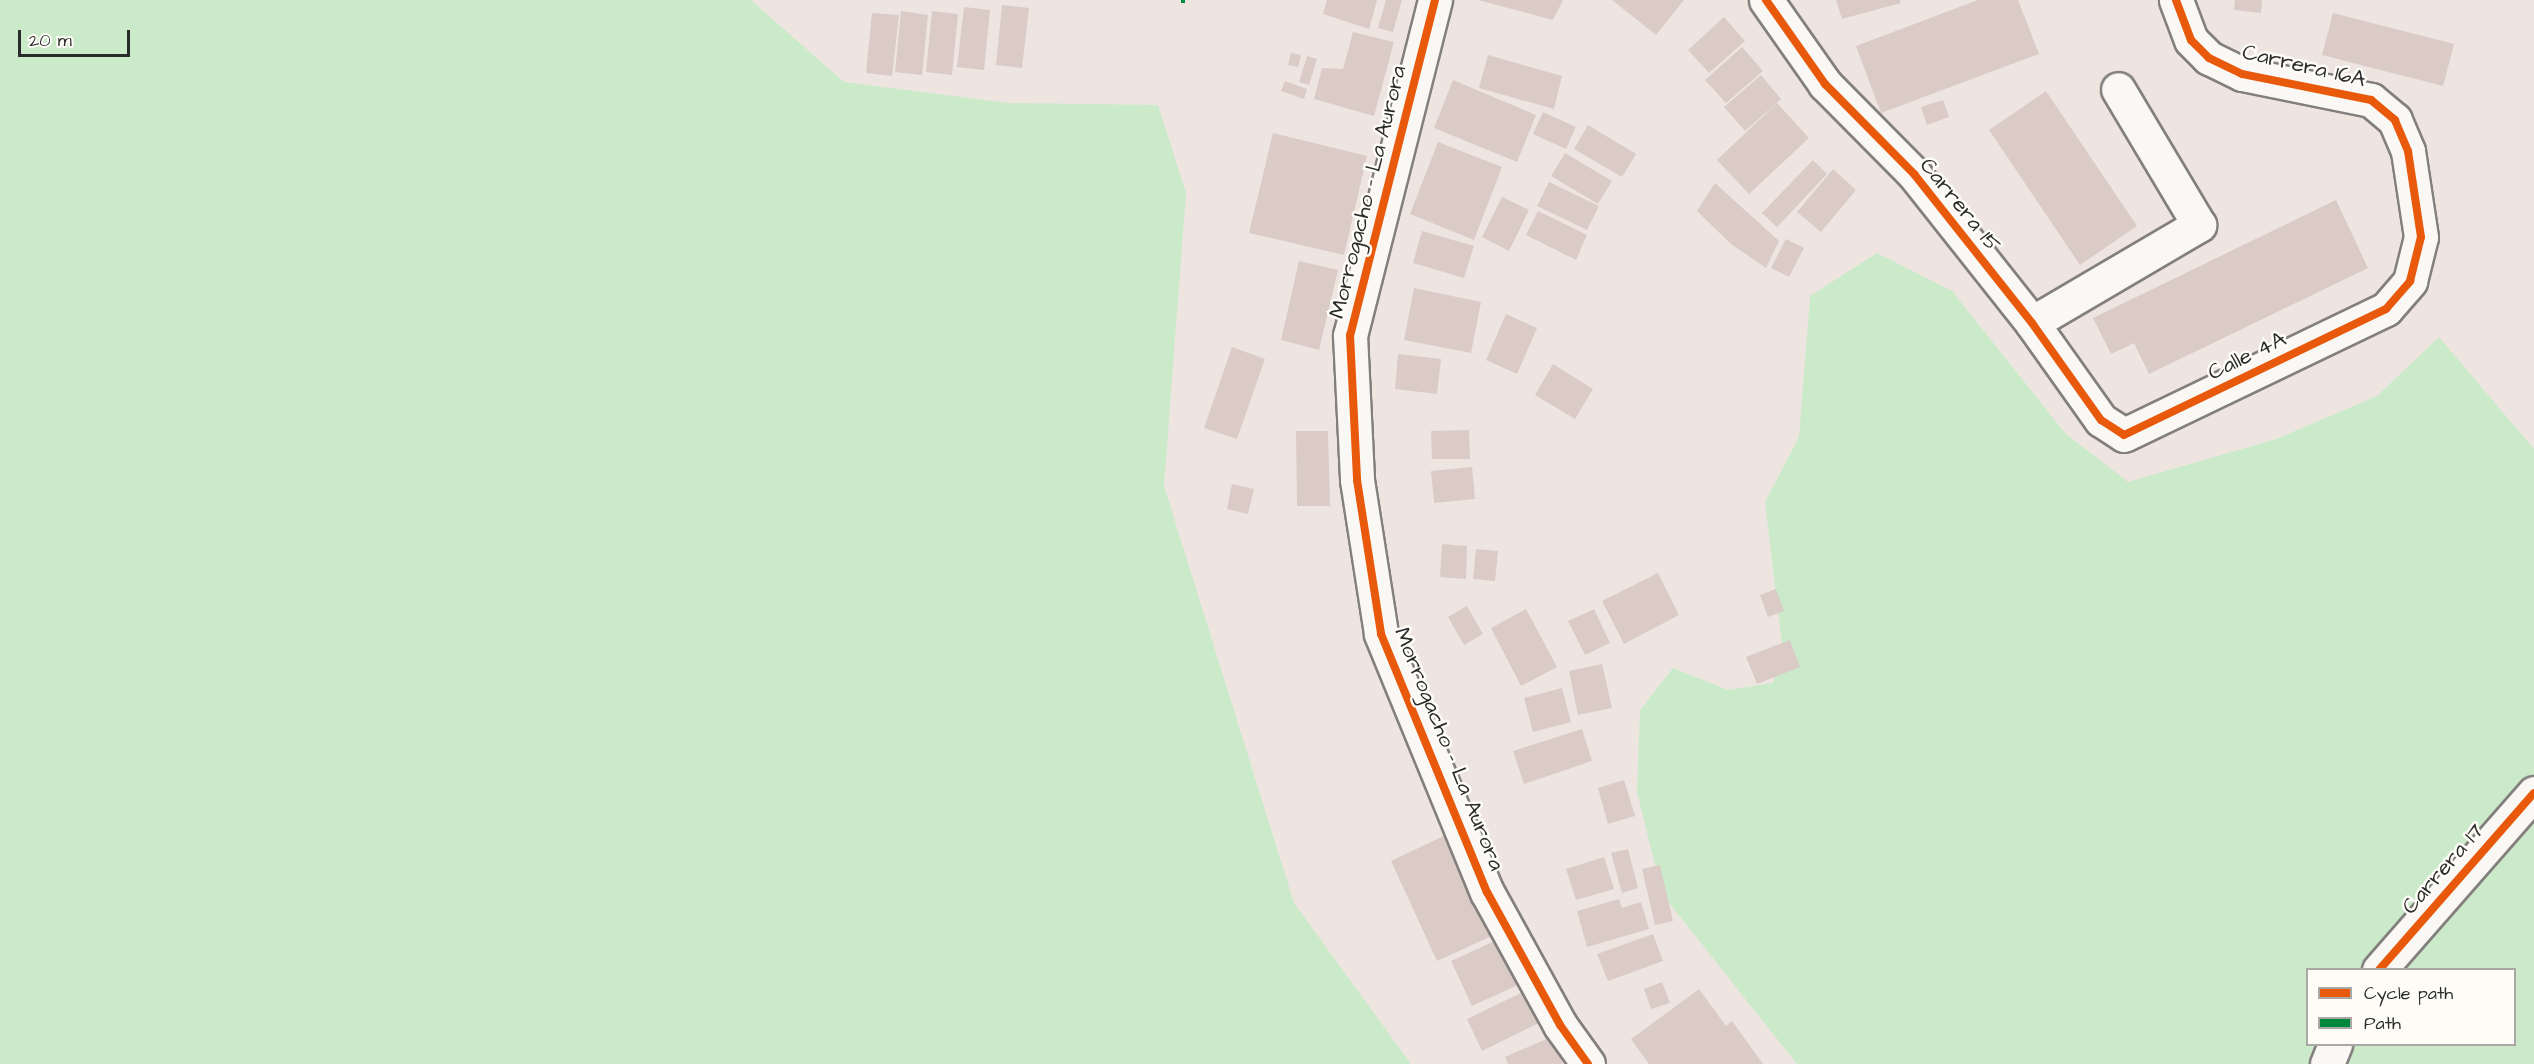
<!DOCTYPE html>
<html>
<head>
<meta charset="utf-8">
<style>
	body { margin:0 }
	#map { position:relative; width:2534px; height:1064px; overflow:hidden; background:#eee5e1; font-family:"Architects Daughter",sans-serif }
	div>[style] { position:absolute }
	.green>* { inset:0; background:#cbeaca }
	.building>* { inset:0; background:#dacbc7 }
	.roads { filter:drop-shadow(2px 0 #837f7d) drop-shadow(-2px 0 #837f7d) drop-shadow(0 2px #837f7d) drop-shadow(0 -2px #837f7d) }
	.minor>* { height:33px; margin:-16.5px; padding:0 16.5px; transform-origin:16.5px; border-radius:16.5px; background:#f9f8f5 }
	.quiet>* { height:6px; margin-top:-3px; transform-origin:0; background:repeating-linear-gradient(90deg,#00873e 0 12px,transparent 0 18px) }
	.cycleway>* { height:8px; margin:-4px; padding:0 4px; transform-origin:4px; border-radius:4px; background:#e8590c }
	span { translate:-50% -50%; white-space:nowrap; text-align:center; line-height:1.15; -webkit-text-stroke:5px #fdfcf7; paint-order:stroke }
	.street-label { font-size:22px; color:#2b2b2b }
	.legend { position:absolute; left:2306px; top:968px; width:210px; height:78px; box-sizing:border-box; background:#fdfcf7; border:2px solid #a9a8a5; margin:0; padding:8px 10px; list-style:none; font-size:18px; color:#2b2b2b }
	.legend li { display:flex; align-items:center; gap:12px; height:30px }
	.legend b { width:30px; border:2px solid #a9a8a5 }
	.scale { position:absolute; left:18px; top:30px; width:112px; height:27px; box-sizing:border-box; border:3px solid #2b2b2b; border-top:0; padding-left:8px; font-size:18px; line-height:21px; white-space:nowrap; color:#2b2b2b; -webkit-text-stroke:4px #fdfcf7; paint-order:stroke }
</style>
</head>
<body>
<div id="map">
	<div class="green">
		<i style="clip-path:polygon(0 0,751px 0,844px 82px,1008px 103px,1158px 105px,1186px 193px,1164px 486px,1294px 903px,1411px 1064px,0 1064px)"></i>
		<i style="clip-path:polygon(evenodd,1877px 253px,1952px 291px,2065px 433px,2128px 482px,2276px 439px,2377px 396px,2439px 337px,2534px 449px,2534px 1064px,1797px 1064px,1662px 894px,1637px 792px,1640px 710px,1673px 668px,1728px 690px,1773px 683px,1782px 644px,1765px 502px,1799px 437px,1810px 296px,1877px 253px,2308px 970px,2514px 970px,2514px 1044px,2308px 1044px,2308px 970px)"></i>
	</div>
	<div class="building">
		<i style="clip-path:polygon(1327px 0,1377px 0,1369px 29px,1323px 14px)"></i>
		<i style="clip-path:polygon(1386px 0,1402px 0,1393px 32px,1378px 28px)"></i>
		<i style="clip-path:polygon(1478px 0,1563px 0,1553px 20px)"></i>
		<i style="clip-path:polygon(1612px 0,1684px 0,1656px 35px)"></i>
		<i style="clip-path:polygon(1836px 0,1900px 0,1901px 3px,1842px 19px)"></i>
		<i style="clip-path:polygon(1978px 0,2018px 0,2039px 54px,1881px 113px,1856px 46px)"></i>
		<i style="clip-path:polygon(2235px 0,2262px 0,2261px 13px,2234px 10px)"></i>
		<i style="clip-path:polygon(1002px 5px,1029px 8px,1022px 68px,996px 65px)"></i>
		<i style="clip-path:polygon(964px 7px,990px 10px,984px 70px,957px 67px)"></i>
		<i style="clip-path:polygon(901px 11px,928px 15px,922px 75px,895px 72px)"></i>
		<i style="clip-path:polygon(932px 11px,958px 14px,952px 75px,926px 72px)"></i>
		<i style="clip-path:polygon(872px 13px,899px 15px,892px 76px,866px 73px)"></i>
		<i style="clip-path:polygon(2333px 13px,2454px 44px,2443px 86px,2322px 55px)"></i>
		<i style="clip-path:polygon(1724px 17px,1745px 41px,1709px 73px,1688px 50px)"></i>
		<i style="clip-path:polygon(1353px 32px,1394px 42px,1374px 116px,1314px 99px,1322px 68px,1343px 69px)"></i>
		<i style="clip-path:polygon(1742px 47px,1763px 71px,1726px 103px,1705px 80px)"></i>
		<i style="clip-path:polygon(1291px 53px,1301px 55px,1298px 67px,1288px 65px)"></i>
		<i style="clip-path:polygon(1488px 55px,1562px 76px,1554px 109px,1479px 88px)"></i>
		<i style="clip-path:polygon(1307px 56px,1317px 59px,1309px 85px,1299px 82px)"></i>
		<i style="clip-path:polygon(1761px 75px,1781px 99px,1745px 131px,1724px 107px)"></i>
		<i style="clip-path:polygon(1453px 80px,1536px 115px,1517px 162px,1434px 128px)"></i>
		<i style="clip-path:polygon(1285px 81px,1307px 89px,1304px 99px,1281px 91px)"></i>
		<i style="clip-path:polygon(2046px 91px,2137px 226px,2080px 265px,1989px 130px)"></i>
		<i style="clip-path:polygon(1943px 100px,1949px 117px,1927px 125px,1921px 107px)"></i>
		<i style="clip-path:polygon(1777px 103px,1809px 138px,1749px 194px,1717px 160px)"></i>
		<i style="clip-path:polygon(1543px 112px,1576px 127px,1566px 149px,1533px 134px)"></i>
		<i style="clip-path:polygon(1588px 125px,1636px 154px,1622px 177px,1574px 149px)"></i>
		<i style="clip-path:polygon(1273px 133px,1367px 156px,1344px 255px,1249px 233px)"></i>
		<i style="clip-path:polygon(1438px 142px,1502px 167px,1474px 240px,1410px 214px)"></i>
		<i style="clip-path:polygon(1565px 153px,1612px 181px,1598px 204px,1551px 176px)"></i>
		<i style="clip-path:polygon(1813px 160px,1827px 174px,1777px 227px,1762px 213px)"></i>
		<i style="clip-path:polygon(1833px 169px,1856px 190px,1821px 232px,1797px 212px)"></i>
		<i style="clip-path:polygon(1549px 182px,1599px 206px,1587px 230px,1537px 206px)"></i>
		<i style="clip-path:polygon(1715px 183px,1779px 241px,1766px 268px,1731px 244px,1697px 211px)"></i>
		<i style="clip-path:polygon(1502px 197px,1529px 210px,1509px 251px,1482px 237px)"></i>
		<i style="clip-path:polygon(2336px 200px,2368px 268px,2149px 374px,2134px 343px,2111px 354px,2093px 318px)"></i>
		<i style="clip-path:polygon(1538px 211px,1587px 235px,1576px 260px,1526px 235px)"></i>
		<i style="clip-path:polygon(1422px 231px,1474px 246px,1464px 278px,1413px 263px)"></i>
		<i style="clip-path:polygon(1786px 239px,1804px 248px,1789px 277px,1771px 268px)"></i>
		<i style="clip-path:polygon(1299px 261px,1338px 270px,1319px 350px,1281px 340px)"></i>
		<i style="clip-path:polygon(1414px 288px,1481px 302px,1471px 353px,1404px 340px)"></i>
		<i style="clip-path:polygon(1506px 314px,1537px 328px,1517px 374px,1486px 360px)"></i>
		<i style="clip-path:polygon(1232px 347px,1265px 359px,1237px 439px,1204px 428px)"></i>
		<i style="clip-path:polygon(1398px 354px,1441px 359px,1437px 394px,1395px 389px)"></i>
		<i style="clip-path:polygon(1553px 364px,1593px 389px,1575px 419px,1535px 395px)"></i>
		<i style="clip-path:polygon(1469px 430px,1470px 459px,1432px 459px,1431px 431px)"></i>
		<i style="clip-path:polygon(1296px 431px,1328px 431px,1330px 506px,1297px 506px)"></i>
		<i style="clip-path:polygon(1472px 467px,1475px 499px,1434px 503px,1431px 471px)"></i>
		<i style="clip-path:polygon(1232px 484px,1254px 489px,1248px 514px,1227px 509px)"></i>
		<i style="clip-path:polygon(1442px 544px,1467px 546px,1466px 579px,1440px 577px)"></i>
		<i style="clip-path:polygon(1476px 549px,1498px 551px,1495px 581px,1473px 579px)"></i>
		<i style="clip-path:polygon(1658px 573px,1679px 615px,1624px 644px,1602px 601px)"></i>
		<i style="clip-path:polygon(1776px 589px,1784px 611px,1768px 617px,1760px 595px)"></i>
		<i style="clip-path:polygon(1467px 606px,1483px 634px,1464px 645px,1448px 617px)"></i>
		<i style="clip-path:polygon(1526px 609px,1557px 667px,1521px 686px,1491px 628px)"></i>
		<i style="clip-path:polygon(1594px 609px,1610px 643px,1585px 655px,1568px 621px)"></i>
		<i style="clip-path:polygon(1790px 640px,1800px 667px,1757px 684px,1746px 657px)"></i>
		<i style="clip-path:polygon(1602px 664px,1612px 708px,1578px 715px,1569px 671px)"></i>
		<i style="clip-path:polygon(1562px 688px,1571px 722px,1533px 732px,1524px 698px)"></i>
		<i style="clip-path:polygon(1582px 729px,1592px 761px,1524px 784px,1513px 751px)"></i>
		<i style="clip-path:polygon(1624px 780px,1635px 816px,1608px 824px,1598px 788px)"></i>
		<i style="clip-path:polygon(1450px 833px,1496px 934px,1437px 961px,1391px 861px)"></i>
		<i style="clip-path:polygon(1628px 849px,1638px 888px,1622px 893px,1611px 853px)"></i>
		<i style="clip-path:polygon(1604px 857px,1614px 889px,1576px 900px,1566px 869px)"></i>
		<i style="clip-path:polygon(1660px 865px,1673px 921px,1655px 925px,1642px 869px)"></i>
		<i style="clip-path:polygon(1619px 899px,1622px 908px,1641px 902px,1649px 929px,1587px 947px,1577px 911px)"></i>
		<i style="clip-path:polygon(1653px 934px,1663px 961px,1608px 981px,1597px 954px)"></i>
		<i style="clip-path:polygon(1499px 939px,1520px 984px,1472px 1006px,1451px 961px)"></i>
		<i style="clip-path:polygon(1662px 982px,1670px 1003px,1651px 1009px,1644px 989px)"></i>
		<i style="clip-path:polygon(1699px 989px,1726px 1026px,1732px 1021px,1763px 1064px,1649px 1064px,1631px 1039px)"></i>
		<i style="clip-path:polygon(1527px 990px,1543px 1021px,1482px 1051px,1467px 1019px)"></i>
		<i style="clip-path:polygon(1551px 1037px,1563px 1064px,1508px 1064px,1505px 1057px)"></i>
	</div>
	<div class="roads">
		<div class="minor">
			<i style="left:1435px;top:0;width:346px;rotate:104.2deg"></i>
			<i style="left:1350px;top:335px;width:145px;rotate:87.2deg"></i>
			<i style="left:1357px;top:480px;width:156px;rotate:81.1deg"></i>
			<i style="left:1381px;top:634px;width:279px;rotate:67.7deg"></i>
			<i style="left:1487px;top:892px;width:152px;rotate:61.2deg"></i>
			<i style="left:1560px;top:1025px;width:48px;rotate:54.3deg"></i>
			<i style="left:1766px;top:0;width:103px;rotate:54.9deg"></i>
			<i style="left:1825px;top:84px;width:127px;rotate:45.3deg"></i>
			<i style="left:1914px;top:174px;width:190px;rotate:51.6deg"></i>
			<i style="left:2032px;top:323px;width:119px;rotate:54.6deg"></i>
			<i style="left:2101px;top:420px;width:27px;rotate:33deg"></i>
			<i style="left:2124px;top:435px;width:291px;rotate:-25.7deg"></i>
			<i style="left:2386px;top:309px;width:37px;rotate:-49deg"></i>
			<i style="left:2410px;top:281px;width:45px;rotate:-76deg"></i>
			<i style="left:2421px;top:237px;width:87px;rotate:-98.6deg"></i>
			<i style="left:2408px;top:151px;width:34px;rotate:-113deg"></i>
			<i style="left:2395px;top:120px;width:31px;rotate:-140deg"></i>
			<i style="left:2371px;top:100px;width:132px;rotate:-168.6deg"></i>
			<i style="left:2242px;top:74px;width:37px;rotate:-154deg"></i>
			<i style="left:2209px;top:58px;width:25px;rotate:-135deg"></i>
			<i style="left:2191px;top:40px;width:43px;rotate:-110.6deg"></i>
			<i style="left:2032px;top:323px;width:194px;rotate:-30.4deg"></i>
			<i style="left:2199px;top:225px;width:158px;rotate:-120.8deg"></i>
			<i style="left:2379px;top:970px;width:235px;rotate:-48.8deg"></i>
			<i style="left:2327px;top:1064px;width:22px;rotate:-68deg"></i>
		</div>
	</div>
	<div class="quiet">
		<i style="left:1181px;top:0;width:4px"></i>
	</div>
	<div class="cycleway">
		<i style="left:1435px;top:0;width:346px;rotate:104.2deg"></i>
		<i style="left:1350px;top:335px;width:145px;rotate:87.2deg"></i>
		<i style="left:1357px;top:480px;width:156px;rotate:81.1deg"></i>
		<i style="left:1381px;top:634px;width:279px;rotate:67.7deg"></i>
		<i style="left:1487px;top:892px;width:152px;rotate:61.2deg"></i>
		<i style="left:1560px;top:1025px;width:48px;rotate:54.3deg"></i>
		<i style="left:1766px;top:0;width:103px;rotate:54.9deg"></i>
		<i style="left:1825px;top:84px;width:127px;rotate:45.3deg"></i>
		<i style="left:1914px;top:174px;width:190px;rotate:51.6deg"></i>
		<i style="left:2032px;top:323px;width:119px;rotate:54.6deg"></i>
		<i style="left:2101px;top:420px;width:27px;rotate:33deg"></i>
		<i style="left:2124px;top:435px;width:291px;rotate:-25.7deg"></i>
		<i style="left:2386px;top:309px;width:37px;rotate:-49deg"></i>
		<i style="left:2410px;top:281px;width:45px;rotate:-76deg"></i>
		<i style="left:2421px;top:237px;width:87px;rotate:-98.6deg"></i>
		<i style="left:2408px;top:151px;width:34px;rotate:-113deg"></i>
		<i style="left:2395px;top:120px;width:31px;rotate:-140deg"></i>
		<i style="left:2371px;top:100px;width:132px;rotate:-168.6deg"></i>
		<i style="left:2242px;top:74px;width:37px;rotate:-154deg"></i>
		<i style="left:2209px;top:58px;width:25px;rotate:-135deg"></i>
		<i style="left:2191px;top:40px;width:43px;rotate:-110.6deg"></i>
		<i style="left:2379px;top:970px;width:235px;rotate:-48.8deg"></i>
	</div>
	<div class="street-label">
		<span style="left:2304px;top:66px;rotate:13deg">Carrera 16A</span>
		<span style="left:1368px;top:192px;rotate:-76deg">Morrogacho - La Aurora</span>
		<span style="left:1960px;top:205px;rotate:51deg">Carrera 15</span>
		<span style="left:2247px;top:356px;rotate:-26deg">Calle 4A</span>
		<span style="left:1449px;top:749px;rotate:68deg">Morrogacho - La Aurora</span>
		<span style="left:2443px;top:869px;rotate:-49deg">Carrera 17</span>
	</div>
	<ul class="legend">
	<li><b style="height:8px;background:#e8590c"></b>Cycle path</li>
	<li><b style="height:8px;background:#00873e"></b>Path</li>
	</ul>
	<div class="scale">20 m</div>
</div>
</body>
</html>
